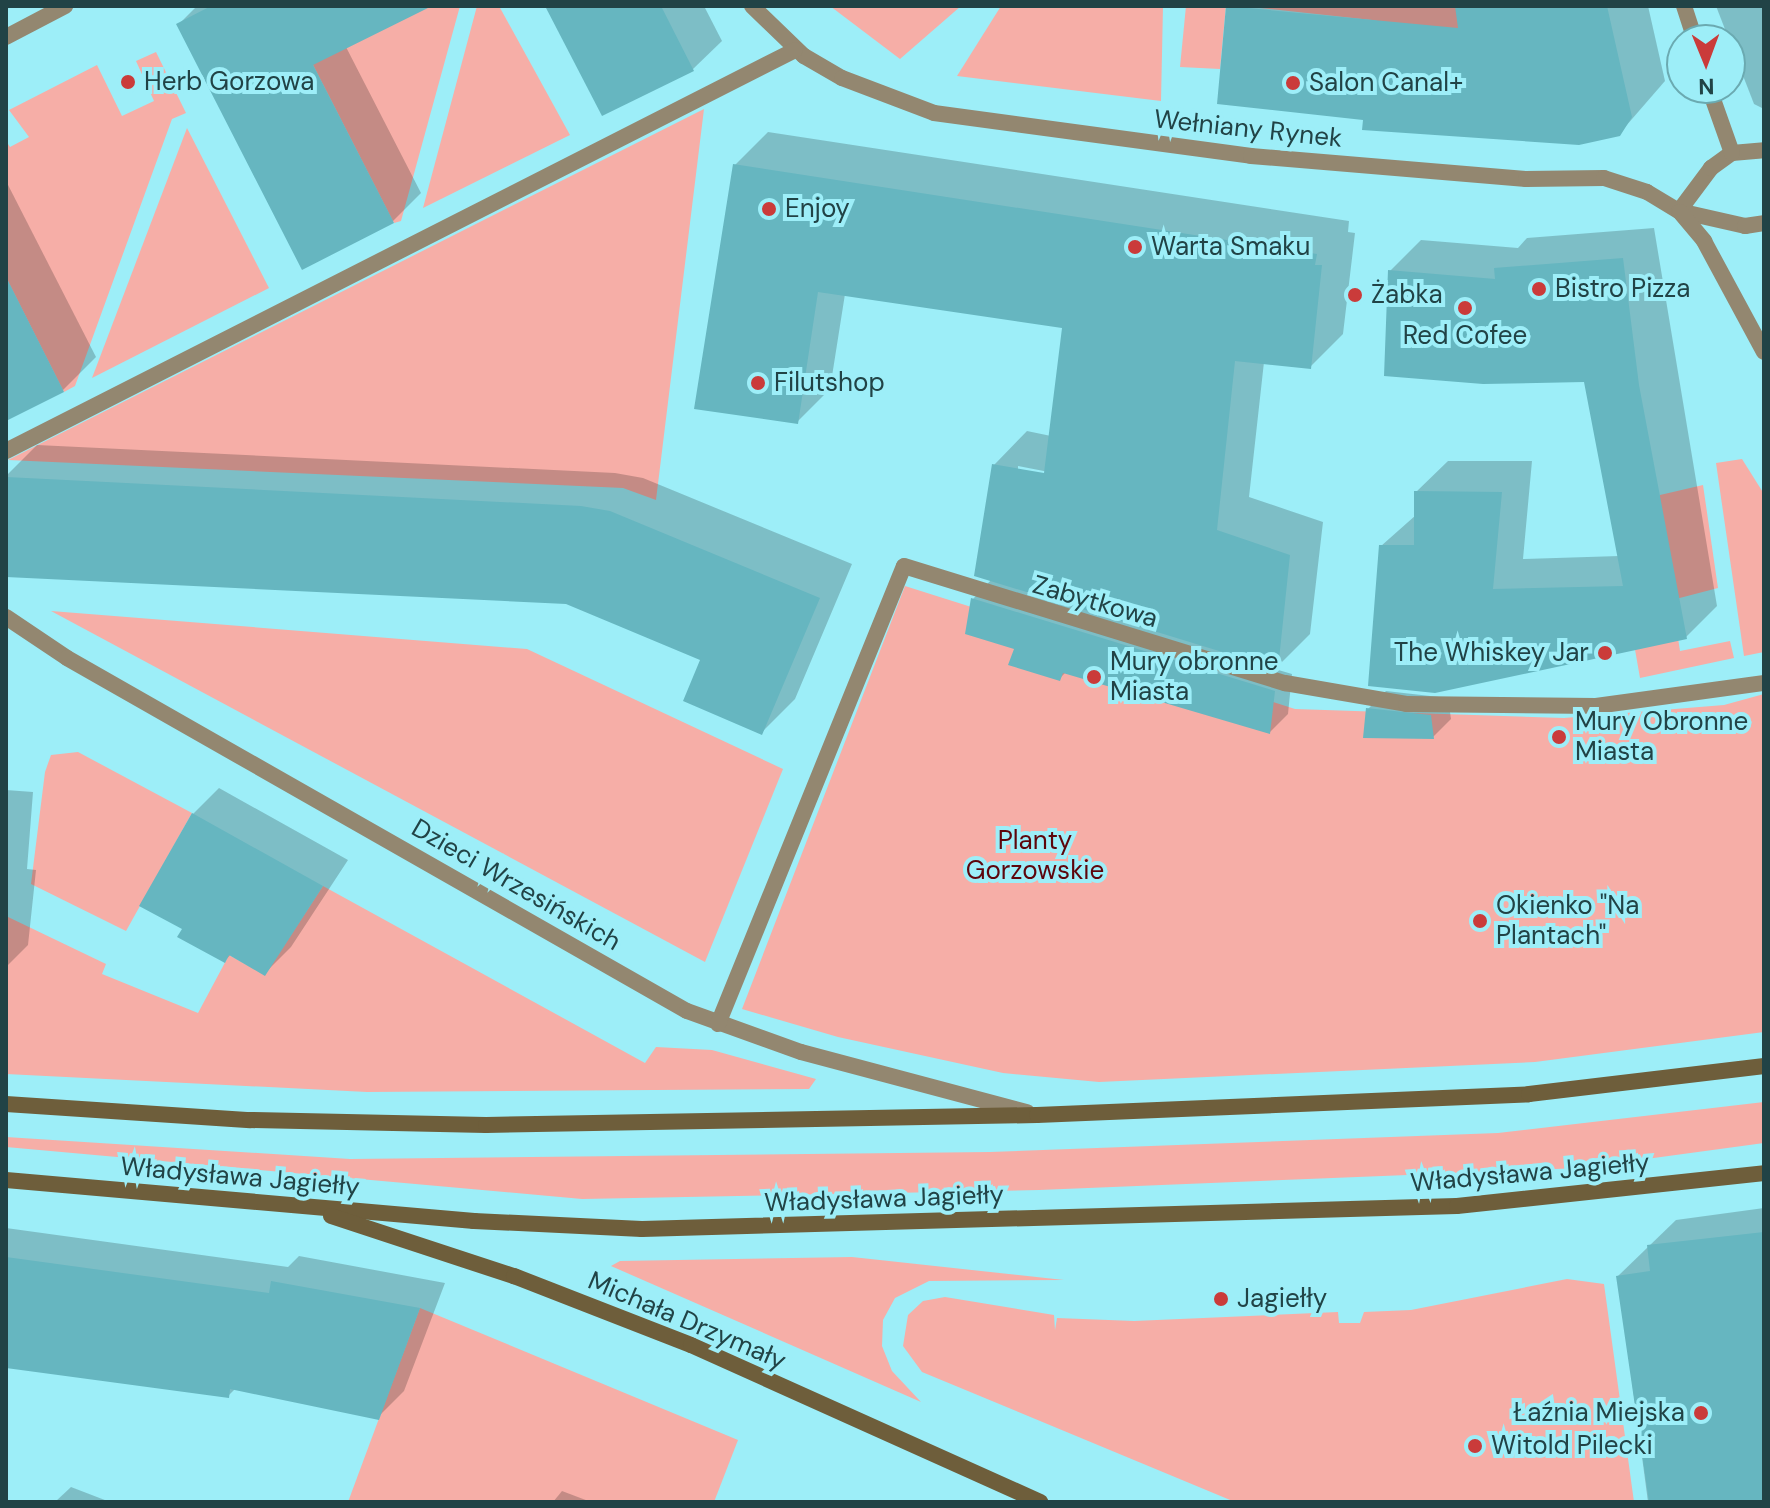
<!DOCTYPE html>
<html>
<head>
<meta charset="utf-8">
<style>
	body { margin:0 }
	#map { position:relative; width:1770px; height:1508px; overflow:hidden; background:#9deef8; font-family:"DM Sans",sans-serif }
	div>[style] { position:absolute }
	.green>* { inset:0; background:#f6aea7 }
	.shadow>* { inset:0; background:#0003 }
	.building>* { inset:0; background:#66b6c0 }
	.street>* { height:16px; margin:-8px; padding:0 8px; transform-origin:8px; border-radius:8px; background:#938770 }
	.secondary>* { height:16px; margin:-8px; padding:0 8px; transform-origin:8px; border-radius:8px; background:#6e5e3b }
	.tram>* { height:2px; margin:-1px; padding:0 1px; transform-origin:1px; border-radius:1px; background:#5f99a0 }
	.dots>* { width:22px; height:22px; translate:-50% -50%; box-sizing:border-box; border:4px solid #9deef8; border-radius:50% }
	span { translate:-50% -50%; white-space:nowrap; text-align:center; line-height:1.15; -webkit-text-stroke:8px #9deef8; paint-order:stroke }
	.poi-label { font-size:26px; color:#214346 }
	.left { translate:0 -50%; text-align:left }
	.right { translate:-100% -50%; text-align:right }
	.street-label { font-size:26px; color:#214346 }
	.park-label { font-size:26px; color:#5d050b }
	.frame { position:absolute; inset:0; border:8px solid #214346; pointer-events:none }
	.north { position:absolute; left:1666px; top:24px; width:80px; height:80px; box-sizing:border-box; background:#9deef8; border:2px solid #6baab1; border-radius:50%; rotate:179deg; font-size:22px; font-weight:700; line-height:32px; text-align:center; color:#214346 }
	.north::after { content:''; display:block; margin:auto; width:28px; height:36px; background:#ca3b3a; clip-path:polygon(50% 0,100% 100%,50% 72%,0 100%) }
</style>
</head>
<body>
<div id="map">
	<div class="green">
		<i style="clip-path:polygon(283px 6px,460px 6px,401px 221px,394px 223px)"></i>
		<i style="clip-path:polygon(477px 6px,499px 6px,570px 135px,423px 208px)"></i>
		<i style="clip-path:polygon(830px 6px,961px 6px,900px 59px)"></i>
		<i style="clip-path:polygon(1001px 6px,1163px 6px,1161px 101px,957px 76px)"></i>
		<i style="clip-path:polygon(1186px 6px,1226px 6px,1220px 69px,1180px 67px)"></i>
		<i style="clip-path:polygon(1242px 6px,1461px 6px,1498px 45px,1372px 20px)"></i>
		<i style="clip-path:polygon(156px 52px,186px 113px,172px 119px,75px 386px,64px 392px,6px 277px,6px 141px,10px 147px,29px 137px,9px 110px,97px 65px,122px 116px,154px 101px,136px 61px)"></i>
		<i style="clip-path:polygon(704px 109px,656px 500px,623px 488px,8px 460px)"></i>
		<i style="clip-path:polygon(187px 128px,269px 288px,92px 378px)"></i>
		<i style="clip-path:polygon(1742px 459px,1764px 494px,1764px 652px,1744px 656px,1716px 463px)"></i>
		<i style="clip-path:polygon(1703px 485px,1718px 588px,1672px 600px,1680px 651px,1730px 641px,1734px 658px,1640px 678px,1627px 604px,1660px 495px)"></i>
		<i style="clip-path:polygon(905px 586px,1295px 709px,1564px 718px,1724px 705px,1764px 694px,1764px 1032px,1535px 1062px,1099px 1082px,1003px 1073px,838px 1037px,742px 1009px)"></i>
		<i style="clip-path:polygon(51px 611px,527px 649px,783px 769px,705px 962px)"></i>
		<i style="clip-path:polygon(78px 752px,192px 813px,126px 931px,31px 884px,45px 772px,51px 755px)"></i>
		<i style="clip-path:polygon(323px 886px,645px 1063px,656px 1047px,712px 1050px,816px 1079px,809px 1089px,367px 1092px,6px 1074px,6px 916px,106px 964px,102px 974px,198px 1013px,229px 955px,265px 975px)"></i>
		<i style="clip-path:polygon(1764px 1102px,1764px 1143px,1580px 1168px,1039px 1190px,582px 1199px,6px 1147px,6px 1137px,350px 1159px,990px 1152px,1498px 1133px)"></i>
		<i style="clip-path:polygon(852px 1257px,1064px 1280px,929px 1281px,895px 1298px,883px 1320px,882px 1346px,892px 1371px,921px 1402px,611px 1266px,620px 1261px)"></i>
		<i style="clip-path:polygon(1567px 1279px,1604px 1284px,1634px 1502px,1235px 1502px,922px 1372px,903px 1346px,908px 1315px,923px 1301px,945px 1297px,1054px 1315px,1055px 1330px,1057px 1318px,1134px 1321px,1338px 1312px,1339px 1323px,1360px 1323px,1364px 1312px,1411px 1310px)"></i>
		<i style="clip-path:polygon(420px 1308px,738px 1440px,714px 1502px,348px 1502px)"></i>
	</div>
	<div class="shadow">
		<i style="clip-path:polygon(197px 6px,427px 6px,346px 47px,421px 193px,392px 222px,179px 24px)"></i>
		<i style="clip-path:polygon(547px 6px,704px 6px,722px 41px,693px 69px,603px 114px)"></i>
		<i style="clip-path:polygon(1228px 6px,1648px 6px,1665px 81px,1619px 134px,1366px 118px,1219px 102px)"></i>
		<i style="clip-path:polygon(1716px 6px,1764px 6px,1764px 109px,1754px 104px)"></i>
		<i style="clip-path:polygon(evenodd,768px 132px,1349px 221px,1348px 232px,1355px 233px,1343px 334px,1310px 367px,1264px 362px,1249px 497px,1323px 522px,1310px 634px,1275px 669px,1292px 674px,1288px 714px,1270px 732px,1066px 672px,1059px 679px,1017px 648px,973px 599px,992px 579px,994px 465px,1027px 431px,1051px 436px,1064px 326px,845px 294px,830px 389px,797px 422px,735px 165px,768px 132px,1018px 466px,1054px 473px,1054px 477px,1018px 471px,1018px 466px)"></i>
		<i style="clip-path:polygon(6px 181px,96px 357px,63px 390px,6px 419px)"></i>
		<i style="clip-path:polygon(1654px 228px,1717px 606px,1686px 637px,1435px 691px,1381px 546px,1416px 515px,1416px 492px,1448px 461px,1532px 461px,1523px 559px,1619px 556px,1586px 380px,1390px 271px,1421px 240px,1518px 248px,1527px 238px)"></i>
		<i style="clip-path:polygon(37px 445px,615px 473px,643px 478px,852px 564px,795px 699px,762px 732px,703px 659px,567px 602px,6px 575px,6px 476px)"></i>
		<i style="clip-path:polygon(1386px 691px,1448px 698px,1451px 719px,1433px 737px,1368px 709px)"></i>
		<i style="clip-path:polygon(219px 788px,348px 860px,291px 947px,265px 973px,231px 954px,225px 961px,193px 814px)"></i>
		<i style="clip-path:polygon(6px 790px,33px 792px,27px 869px,36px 870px,28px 945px,6px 967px)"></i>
		<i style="clip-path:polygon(1764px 1208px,1764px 1502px,1648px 1502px,1618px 1276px,1676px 1220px)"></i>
		<i style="clip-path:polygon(6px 1228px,288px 1267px,299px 1256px,445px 1283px,404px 1391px,378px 1417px,236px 1388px,228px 1396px,6px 1366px)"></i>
		<i style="clip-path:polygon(71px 1487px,110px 1502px,55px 1502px)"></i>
		<i style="clip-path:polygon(562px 1491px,591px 1502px,553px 1502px)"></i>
	</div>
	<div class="building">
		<i style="clip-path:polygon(211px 6px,432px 6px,313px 65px,394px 223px,302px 270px,176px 24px)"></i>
		<i style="clip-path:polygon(545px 6px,661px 6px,694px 71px,602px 116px)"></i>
		<i style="clip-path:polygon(1226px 6px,1458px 28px,1455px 6px,1607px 6px,1632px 117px,1620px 136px,1579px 145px,1362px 130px,1363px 120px,1217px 104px)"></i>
		<i style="clip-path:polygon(733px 164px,1317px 254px,1315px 265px,1322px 265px,1311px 369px,1235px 361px,1217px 530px,1290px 555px,1278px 669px,974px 576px,992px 464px,1044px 473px,1062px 328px,818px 292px,798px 424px,694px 409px)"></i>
		<i style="clip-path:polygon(1623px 258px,1639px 385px,1687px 639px,1435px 693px,1368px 686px,1379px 545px,1414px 545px,1414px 491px,1502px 492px,1493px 589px,1623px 586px,1584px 382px,1483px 384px,1384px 376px,1388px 270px,1495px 279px,1494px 268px)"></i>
		<i style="clip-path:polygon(6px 277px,64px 392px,6px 421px)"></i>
		<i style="clip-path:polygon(6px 477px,581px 506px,610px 511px,820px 598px,762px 735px,683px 701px,700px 660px,566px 604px,6px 577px)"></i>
		<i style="clip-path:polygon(971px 598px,1275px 691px,1270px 734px,1063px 673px,1060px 681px,1008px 665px,1014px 649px,965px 634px)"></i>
		<i style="clip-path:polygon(1366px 708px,1431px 715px,1434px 739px,1363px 738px)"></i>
		<i style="clip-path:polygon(192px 813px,323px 886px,265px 976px,229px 955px,225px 963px,177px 937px,182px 929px,139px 906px)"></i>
		<i style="clip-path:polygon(1764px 1232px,1764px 1502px,1649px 1502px,1616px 1276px,1650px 1271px,1647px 1245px)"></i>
		<i style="clip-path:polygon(6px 1257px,269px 1293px,271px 1281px,420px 1308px,379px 1420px,230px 1389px,229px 1398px,6px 1368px)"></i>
	</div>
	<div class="street">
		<i style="left:752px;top:6px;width:72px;rotate:43.9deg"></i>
		<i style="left:804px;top:56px;width:44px;rotate:30.1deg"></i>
		<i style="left:842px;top:78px;width:98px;rotate:20.8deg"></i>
		<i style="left:934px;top:113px;width:320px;rotate:7.7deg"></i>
		<i style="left:1251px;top:156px;width:276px;rotate:4.8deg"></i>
		<i style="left:1526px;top:179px;width:78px;rotate:-0.7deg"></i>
		<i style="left:1604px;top:178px;width:45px;rotate:18deg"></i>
		<i style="left:1647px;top:192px;width:37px;rotate:31deg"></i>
		<i style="left:1679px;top:211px;width:68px;rotate:12.8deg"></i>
		<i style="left:1745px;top:226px;width:19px;rotate:-9deg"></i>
		<i style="left:1684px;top:6px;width:36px;rotate:72deg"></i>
		<i style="left:6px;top:37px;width:67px;rotate:-27.7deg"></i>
		<i style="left:1732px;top:153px;width:32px;rotate:-5deg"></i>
		<i style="left:1679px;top:211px;width:54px;rotate:-53.3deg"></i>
		<i style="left:1711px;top:168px;width:26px;rotate:-36deg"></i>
		<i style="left:1732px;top:153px;width:69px;rotate:-109.5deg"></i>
		<i style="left:1680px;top:212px;width:38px;rotate:50deg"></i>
		<i style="left:1704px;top:241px;width:126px;rotate:61.6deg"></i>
		<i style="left:6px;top:451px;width:885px;rotate:-26.94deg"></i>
		<i style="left:6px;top:617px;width:73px;rotate:33.9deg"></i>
		<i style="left:67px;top:658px;width:713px;rotate:29.66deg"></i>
		<i style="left:687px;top:1011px;width:121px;rotate:19.8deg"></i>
		<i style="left:801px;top:1052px;width:234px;rotate:14.9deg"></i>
		<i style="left:718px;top:1024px;width:494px;rotate:-67.9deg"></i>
		<i style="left:904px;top:566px;width:399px;rotate:17.1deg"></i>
		<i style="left:1285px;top:683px;width:123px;rotate:9.8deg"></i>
		<i style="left:1406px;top:704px;width:190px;rotate:0.6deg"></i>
		<i style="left:1596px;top:706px;width:170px;rotate:-7.8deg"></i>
	</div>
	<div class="secondary">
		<i style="left:6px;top:1104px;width:245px;rotate:3.8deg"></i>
		<i style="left:250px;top:1120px;width:236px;rotate:1.2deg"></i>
		<i style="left:486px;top:1125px;width:551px;rotate:-1.04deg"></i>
		<i style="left:1037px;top:1115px;width:492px;rotate:-2.4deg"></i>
		<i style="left:1529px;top:1094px;width:237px;rotate:-6.8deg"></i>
		<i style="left:6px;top:1180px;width:470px;rotate:5deg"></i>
		<i style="left:474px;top:1221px;width:168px;rotate:2.7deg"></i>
		<i style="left:642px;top:1229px;width:815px;rotate:-1.62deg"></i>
		<i style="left:1457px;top:1206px;width:309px;rotate:-6.1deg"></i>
		<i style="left:331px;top:1216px;width:193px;rotate:18.2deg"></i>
		<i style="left:514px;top:1276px;width:190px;rotate:21.3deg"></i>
		<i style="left:691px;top:1345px;width:383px;rotate:24.2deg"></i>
	</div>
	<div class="tram">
		<i style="left:6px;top:8px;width:5px;rotate:-22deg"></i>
	</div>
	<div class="dots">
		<i style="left:128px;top:82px;background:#ca3b3a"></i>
		<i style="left:1293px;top:83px;background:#ca3b3a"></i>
		<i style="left:769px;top:209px;background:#ca3b3a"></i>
		<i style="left:1135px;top:247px;background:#ca3b3a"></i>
		<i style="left:1539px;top:289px;background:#ca3b3a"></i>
		<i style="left:1355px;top:295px;background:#ca3b3a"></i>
		<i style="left:1465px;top:308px;background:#ca3b3a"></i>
		<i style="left:758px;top:383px;background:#ca3b3a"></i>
		<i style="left:1605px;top:653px;background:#ca3b3a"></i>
		<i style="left:1094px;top:677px;background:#ca3b3a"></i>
		<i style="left:1559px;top:737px;background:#ca3b3a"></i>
		<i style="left:1480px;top:921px;background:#ca3b3a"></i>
		<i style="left:1221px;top:1299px;background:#ca3b3a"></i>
		<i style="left:1701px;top:1413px;background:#ca3b3a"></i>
		<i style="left:1475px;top:1446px;background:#ca3b3a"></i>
	</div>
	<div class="poi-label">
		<span class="left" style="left:144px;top:82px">Herb Gorzowa</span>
		<span class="left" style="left:1309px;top:83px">Salon Canal+</span>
		<span class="left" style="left:785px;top:209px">Enjoy</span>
		<span class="left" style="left:1151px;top:247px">Warta Smaku</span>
		<span class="left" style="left:1555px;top:289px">Bistro Pizza</span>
		<span class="left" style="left:1371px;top:295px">Żabka</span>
		<span style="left:1465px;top:336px">Red Cofee</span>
		<span class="left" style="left:774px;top:383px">Filutshop</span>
		<span class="right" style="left:1589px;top:653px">The Whiskey Jar</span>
		<span class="left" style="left:1110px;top:677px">Mury obronne<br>Miasta</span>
		<span class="left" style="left:1575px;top:737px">Mury Obronne<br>Miasta</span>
		<span class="left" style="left:1496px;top:921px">Okienko "Na<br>Plantach"</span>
		<span class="left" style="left:1237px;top:1299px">Jagiełły</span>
		<span class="right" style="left:1685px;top:1413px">Łaźnia Miejska</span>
		<span class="left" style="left:1491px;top:1446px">Witold Pilecki</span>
	</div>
	<div class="street-label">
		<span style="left:1248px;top:129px;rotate:6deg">Wełniany Rynek</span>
		<span style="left:1095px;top:602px;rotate:16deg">Zabytkowa</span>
		<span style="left:516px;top:885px;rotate:30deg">Dzieci Wrzesińskich</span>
		<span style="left:1530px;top:1173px;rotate:-5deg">Władysława Jagiełły</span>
		<span style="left:240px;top:1177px;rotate:5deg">Władysława Jagiełły</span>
		<span style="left:884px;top:1199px;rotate:-2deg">Władysława Jagiełły</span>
		<span style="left:687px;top:1321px;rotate:23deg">Michała Drzymały</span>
	</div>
	<div class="park-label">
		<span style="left:1035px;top:856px">Planty<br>Gorzowskie</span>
	</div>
	<div class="frame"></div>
	<div class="north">N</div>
</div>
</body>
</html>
